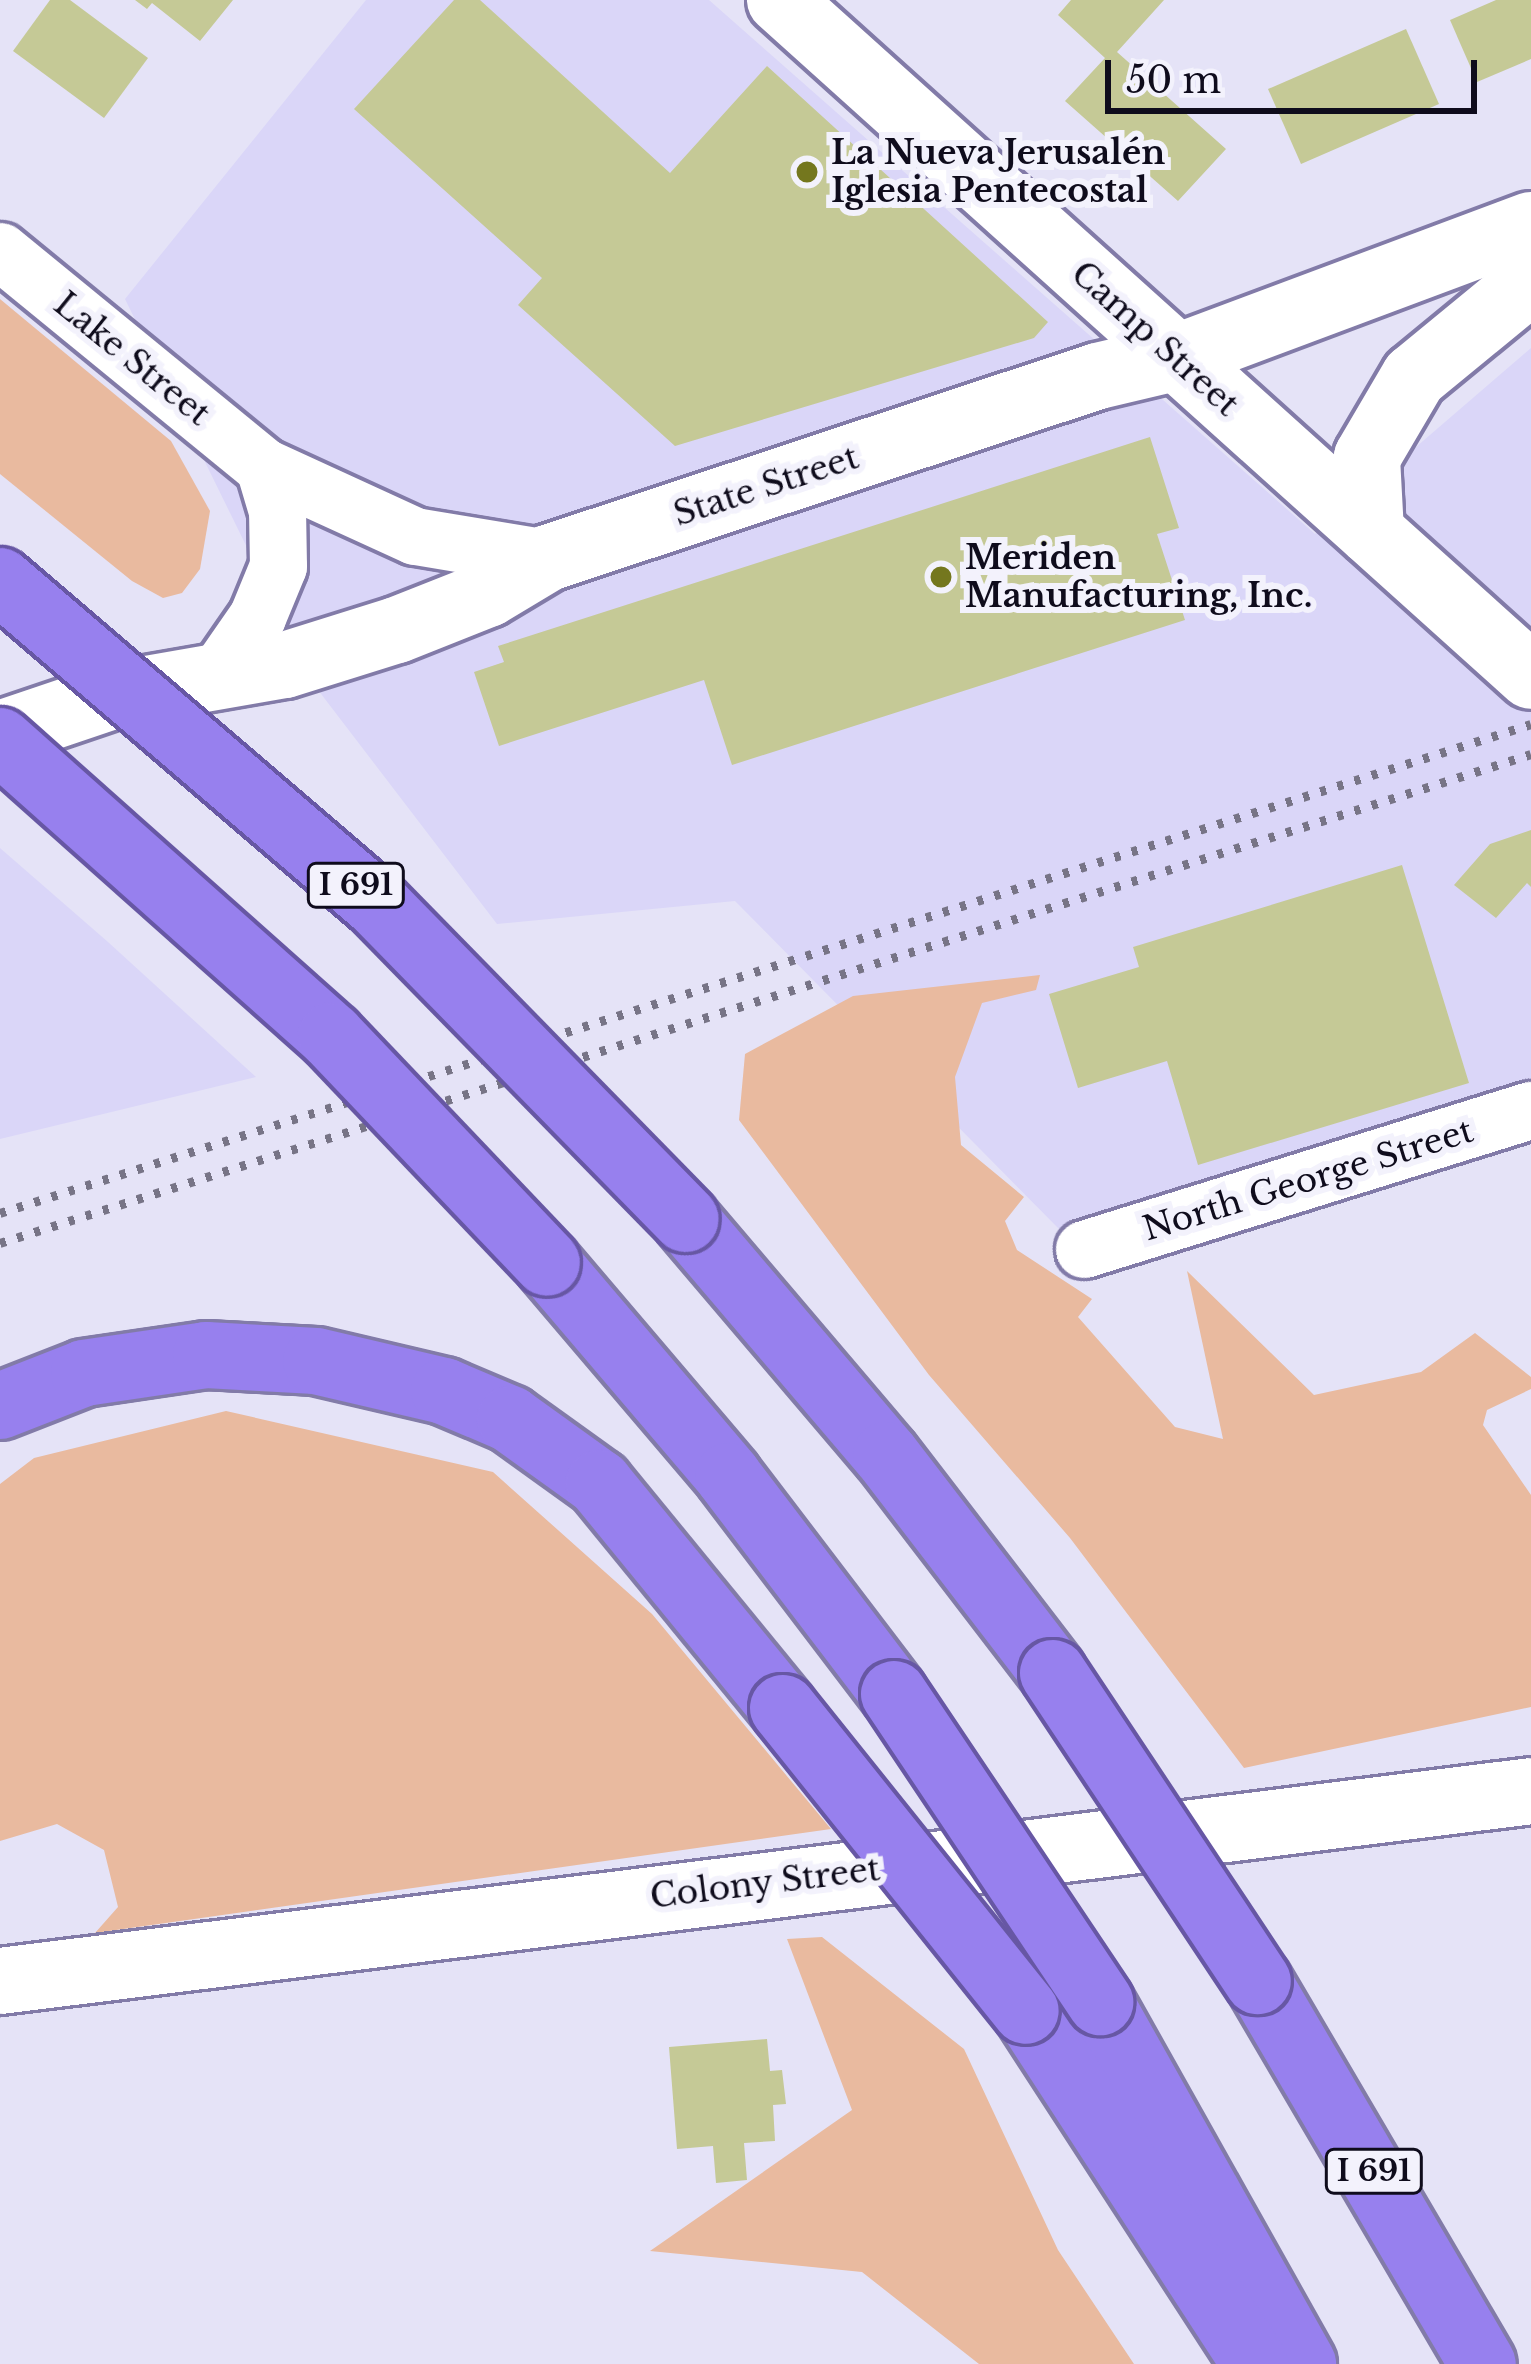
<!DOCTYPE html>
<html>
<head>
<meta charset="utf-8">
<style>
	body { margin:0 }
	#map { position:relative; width:1531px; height:2364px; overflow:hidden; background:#e5e3f7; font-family:"Libre Baskerville",serif }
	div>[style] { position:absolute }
	.built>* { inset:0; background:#dad6f8 }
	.green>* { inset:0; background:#e9ba9f }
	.building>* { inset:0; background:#c5c996 }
	.roads { filter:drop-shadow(3px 0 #827ba8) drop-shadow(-3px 0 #827ba8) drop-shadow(0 3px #827ba8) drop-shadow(0 -3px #827ba8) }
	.minor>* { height:57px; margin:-28.5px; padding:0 28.5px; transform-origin:28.5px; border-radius:28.5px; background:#fff }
	.tertiary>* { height:66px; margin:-33px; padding:0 33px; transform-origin:33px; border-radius:33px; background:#fff }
	.secondary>* { height:66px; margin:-33px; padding:0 33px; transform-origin:33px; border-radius:33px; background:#fff }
	.motorway>* { height:66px; margin:-33px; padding:0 33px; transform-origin:33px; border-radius:33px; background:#9780ee }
	.rail>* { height:9px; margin-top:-4.5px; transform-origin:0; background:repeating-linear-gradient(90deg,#777486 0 6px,transparent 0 18px) }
	.bridges { filter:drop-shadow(3px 0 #6757a4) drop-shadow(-3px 0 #6757a4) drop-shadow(0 3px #6757a4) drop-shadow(0 -3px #6757a4) }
	.motorway-bridge>* { height:66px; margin:-33px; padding:0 33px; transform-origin:33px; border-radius:33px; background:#9780ee }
	.dots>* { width:33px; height:33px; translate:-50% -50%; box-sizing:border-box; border:6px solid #f3f2fc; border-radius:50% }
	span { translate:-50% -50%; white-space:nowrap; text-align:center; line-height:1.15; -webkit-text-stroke:12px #f3f2fc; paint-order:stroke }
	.shield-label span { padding:3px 9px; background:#f3f2fc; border:3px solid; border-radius:9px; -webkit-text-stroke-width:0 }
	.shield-label { font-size:30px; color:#0f0c1c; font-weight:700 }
	.poi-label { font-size:33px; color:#0f0c1c; font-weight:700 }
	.left { translate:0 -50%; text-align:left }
	.street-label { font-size:33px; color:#0f0c1c }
	.scale { position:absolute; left:1105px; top:60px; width:372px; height:54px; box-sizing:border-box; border:6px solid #0f0c1c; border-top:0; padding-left:15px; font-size:36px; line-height:42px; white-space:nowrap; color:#0f0c1c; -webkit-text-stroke:9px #f3f2fc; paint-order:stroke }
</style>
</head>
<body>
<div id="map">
	<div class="built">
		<i style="clip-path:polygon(366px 0,709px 0,1315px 534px,1531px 348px,1531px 1078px,1061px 1231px,735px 901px,497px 924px,315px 686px,125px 299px)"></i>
		<i style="clip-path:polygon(0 848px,108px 942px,256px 1077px,0 1139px)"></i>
	</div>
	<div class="green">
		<i style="clip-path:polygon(0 299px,171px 441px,210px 511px,200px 569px,182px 593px,163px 598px,132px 581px,0 474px)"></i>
		<i style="clip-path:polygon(1040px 975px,1036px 990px,982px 1003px,955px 1077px,961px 1145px,1024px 1197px,1005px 1221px,1017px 1250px,1092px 1299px,1078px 1317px,1175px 1427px,1223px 1439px,1187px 1271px,1314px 1395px,1421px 1372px,1475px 1333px,1531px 1377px,1531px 1389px,1487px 1410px,1483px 1425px,1531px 1495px,1531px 1707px,1244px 1768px,1070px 1538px,929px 1375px,739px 1120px,745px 1054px,853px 996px)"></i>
		<i style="clip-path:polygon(226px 1411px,493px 1472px,652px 1614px,831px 1829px,95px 1933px,118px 1907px,104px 1850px,57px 1824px,0 1841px,0 1484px,34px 1458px)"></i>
		<i style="clip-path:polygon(822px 1937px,964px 2049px,1058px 2250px,1134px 2364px,979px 2364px,862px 2272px,650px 2251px,852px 2110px,787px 1939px)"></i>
	</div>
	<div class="building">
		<i style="clip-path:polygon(50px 0,70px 0,148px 58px,104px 118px,13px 51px)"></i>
		<i style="clip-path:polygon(135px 0,233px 0,200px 41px,152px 3px,147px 9px)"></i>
		<i style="clip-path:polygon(454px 0,480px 0,670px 173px,767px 66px,1048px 322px,1034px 338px,675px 446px,518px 305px,542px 278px,354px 109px)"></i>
		<i style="clip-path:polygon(1071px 0,1164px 0,1117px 52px,1226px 149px,1178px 201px,1065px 101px,1105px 58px,1058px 15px)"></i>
		<i style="clip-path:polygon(1496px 0,1531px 0,1531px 59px,1477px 82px,1450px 20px)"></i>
		<i style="clip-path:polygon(1406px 29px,1439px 104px,1301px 164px,1268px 89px)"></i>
		<i style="clip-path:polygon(1150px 437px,1179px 528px,1157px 534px,1185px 620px,732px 765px,704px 680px,499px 746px,474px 672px,504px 662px,498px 646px)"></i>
		<i style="clip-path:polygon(1531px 830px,1531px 887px,1527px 883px,1496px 918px,1454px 885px,1490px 844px)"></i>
		<i style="clip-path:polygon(1402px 865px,1469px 1083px,1198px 1165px,1167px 1061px,1078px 1088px,1049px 994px,1139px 967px,1133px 947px)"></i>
		<i style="clip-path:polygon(767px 2039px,770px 2071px,782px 2070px,786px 2104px,773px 2105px,775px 2141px,744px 2143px,747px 2180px,716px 2183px,713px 2146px,677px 2149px,669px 2047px)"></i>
	</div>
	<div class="roads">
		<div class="minor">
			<i style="left:0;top:251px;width:341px;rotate:39.3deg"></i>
			<i style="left:264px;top:467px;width:166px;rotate:24.6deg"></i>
			<i style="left:415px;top:536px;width:135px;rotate:9.4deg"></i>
			<i style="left:216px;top:676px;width:72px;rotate:-55.2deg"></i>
			<i style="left:257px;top:617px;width:55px;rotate:-67.6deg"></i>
			<i style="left:278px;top:566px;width:55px;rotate:-91deg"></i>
			<i style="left:277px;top:511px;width:46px;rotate:-106.5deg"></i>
			<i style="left:1084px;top:1249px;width:468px;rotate:-17.3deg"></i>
		</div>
		<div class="tertiary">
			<i style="left:780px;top:0;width:1010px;rotate:41.99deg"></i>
			<i style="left:1371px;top:532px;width:75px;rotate:-93.1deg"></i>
			<i style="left:1367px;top:457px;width:93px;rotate:-59.6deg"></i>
			<i style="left:1414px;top:377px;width:151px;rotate:-39.4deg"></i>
			<i style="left:0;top:734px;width:125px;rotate:-18.7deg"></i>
			<i style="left:118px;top:694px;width:169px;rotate:-9.9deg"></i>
			<i style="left:285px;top:665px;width:117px;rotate:-17.4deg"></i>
			<i style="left:397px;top:630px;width:98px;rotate:-21.6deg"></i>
			<i style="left:488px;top:594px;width:70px;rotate:-31deg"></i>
			<i style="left:548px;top:558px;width:579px;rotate:-18.31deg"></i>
			<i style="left:1098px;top:376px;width:79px;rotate:-13.2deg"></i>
			<i style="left:1175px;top:358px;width:380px;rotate:-20.5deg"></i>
		</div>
		<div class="secondary">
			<i style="left:0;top:1981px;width:1543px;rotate:-7.07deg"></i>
		</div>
		<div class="motorway">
			<i style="left:685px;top:1219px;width:310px;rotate:49.6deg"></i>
			<i style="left:886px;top:1455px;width:275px;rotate:52.5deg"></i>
			<i style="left:547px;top:1263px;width:280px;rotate:49.6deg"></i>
			<i style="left:728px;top:1476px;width:274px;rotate:52.7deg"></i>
			<i style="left:0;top:1406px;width:90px;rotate:-21.4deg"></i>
			<i style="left:84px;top:1373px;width:123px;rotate:-8.4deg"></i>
			<i style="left:206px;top:1355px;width:110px;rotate:3.1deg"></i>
			<i style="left:316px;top:1361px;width:131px;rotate:13.2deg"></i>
			<i style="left:444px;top:1391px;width:72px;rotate:23deg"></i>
			<i style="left:510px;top:1419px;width:110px;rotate:35.7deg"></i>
			<i style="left:599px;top:1483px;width:291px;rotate:50.7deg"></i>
			<i style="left:1258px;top:1981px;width:444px;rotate:59.6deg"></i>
			<i style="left:1100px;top:2002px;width:415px;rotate:60.7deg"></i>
			<i style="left:1026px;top:2011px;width:421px;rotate:57deg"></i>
		</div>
	</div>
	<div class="rail">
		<i style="left:0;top:1213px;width:1607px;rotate:-17.71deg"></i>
		<i style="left:0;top:1243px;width:1607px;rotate:-17.71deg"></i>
	</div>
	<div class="bridges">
		<div class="motorway-bridge">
			<i style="left:0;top:581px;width:496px;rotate:40.6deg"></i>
			<i style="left:377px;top:904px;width:441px;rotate:45.6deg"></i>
			<i style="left:0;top:741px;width:443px;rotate:41.7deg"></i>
			<i style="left:331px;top:1036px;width:313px;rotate:46.4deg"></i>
			<i style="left:1053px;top:1673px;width:370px;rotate:56.4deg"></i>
			<i style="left:894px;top:1694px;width:371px;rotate:56.2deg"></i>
			<i style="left:783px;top:1708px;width:388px;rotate:51.3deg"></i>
		</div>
	</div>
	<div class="dots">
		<i style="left:807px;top:172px;background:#74771e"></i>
		<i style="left:941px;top:577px;background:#74771e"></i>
	</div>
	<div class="shield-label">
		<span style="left:356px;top:885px">I 691</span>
		<span style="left:1374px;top:2171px">I 691</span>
	</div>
	<div class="poi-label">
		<span class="left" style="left:831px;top:172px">La Nueva Jerusalén<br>Iglesia Pentecostal</span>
		<span class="left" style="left:965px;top:577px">Meriden<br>Manufacturing, Inc.</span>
	</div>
	<div class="street-label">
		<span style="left:1155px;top:339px;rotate:42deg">Camp Street</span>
		<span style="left:132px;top:359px;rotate:39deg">Lake Street</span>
		<span style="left:766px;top:486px;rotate:-18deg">State Street</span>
		<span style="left:1308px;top:1180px;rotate:-17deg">North George Street</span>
		<span style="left:765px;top:1883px;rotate:-7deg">Colony Street</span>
	</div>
	<div class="scale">50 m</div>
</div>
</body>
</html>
